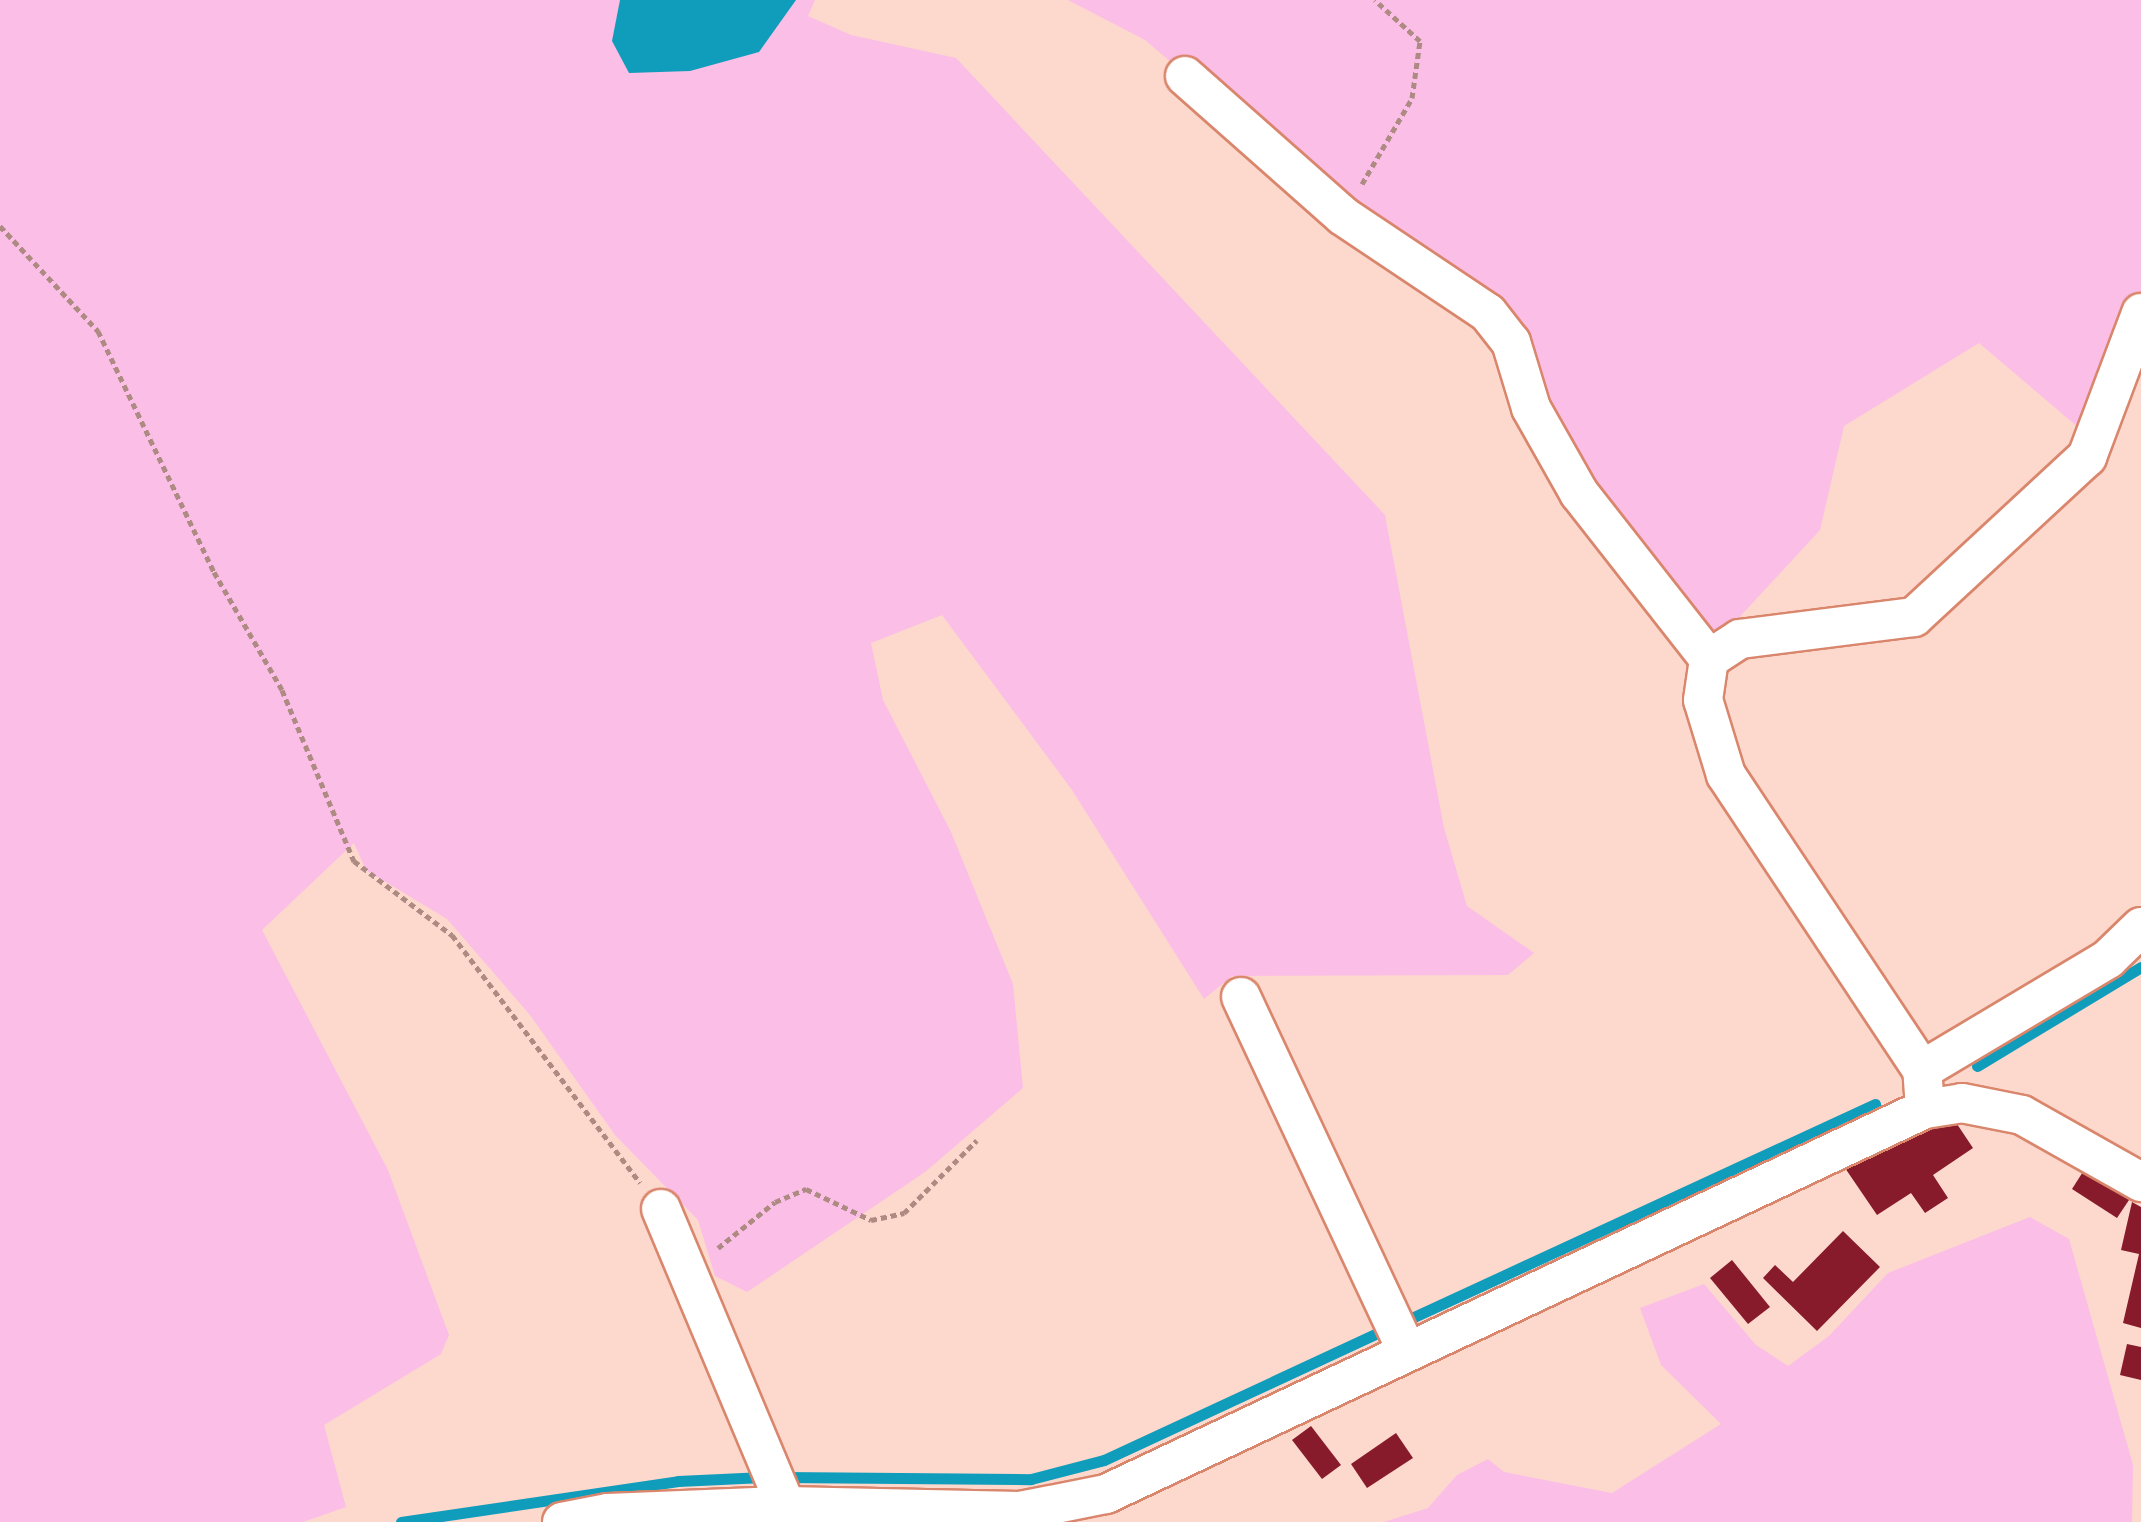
<!DOCTYPE html>
<html>
<head>
<meta charset="utf-8">
<style>
	body { margin:0 }
	#map { position:relative; width:2141px; height:1522px; overflow:hidden; background:#fdd8cd; font-family:"DejaVu Sans",sans-serif }
	div>[style] { position:absolute }
	.green>* { inset:0; background:#fabee7 }
	.water>* { inset:0; background:#0f9dbb }
	.stream>* { height:11px; margin:-5.5px; padding:0 5.5px; transform-origin:5.5px; border-radius:5.5px; background:#0f9dbb }
	.building>* { inset:0; background:#871b2c }
	.path>* { height:5px; margin-top:-2.5px; transform-origin:0; background:repeating-linear-gradient(90deg,#ae8b82 0 6px,transparent 0 10px) }
	.roads { filter:drop-shadow(2px 0 #d9866c) drop-shadow(-2px 0 #d9866c) drop-shadow(0 2px #d9866c) drop-shadow(0 -2px #d9866c) }
	.street>* { height:38px; margin:-19px; padding:0 19px; transform-origin:19px; border-radius:19px; background:#fff }
	span { translate:-50% -50%; white-space:nowrap; text-align:center; line-height:1.15; -webkit-text-stroke:8px #fdeae4; paint-order:stroke }
</style>
</head>
<body>
<div id="map">
	<div class="green">
		<i style="clip-path:polygon(0 0,815px 0,808px 16px,851px 35px,956px 58px,1385px 515px,1444px 828px,1467px 906px,1534px 953px,1508px 975px,1232px 976px,1204px 999px,1072px 790px,942px 615px,871px 643px,883px 700px,951px 832px,1013px 984px,1023px 1088px,925px 1172px,747px 1292px,715px 1276px,698px 1220px,615px 1135px,530px 1015px,447px 919px,366px 870px,354px 843px,262px 930px,388px 1170px,449px 1335px,441px 1354px,324px 1425px,346px 1507px,303px 1522px,0 1522px)"></i>
		<i style="clip-path:polygon(1068px 0,2141px 0,2141px 318px,2093px 440px,1979px 343px,1844px 426px,1820px 530px,1709px 650px,1667px 598px,1514px 354px,1145px 40px)"></i>
		<i style="clip-path:polygon(2030px 1217px,2069px 1239px,2133px 1465px,2132px 1522px,1384px 1522px,1428px 1508px,1457px 1475px,1488px 1459px,1504px 1472px,1612px 1493px,1721px 1424px,1661px 1365px,1640px 1308px,1704px 1284px,1756px 1345px,1788px 1366px,1829px 1336px,1888px 1273px)"></i>
	</div>
	<div class="water">
		<i style="clip-path:polygon(620px 0,796px 0,759px 52px,690px 71px,629px 73px,612px 41px)"></i>
	</div>
	<div class="stream">
		<i style="left:1977px;top:1066px;width:192px;rotate:-31.1deg"></i>
		<i style="left:1403px;top:1322px;width:520px;rotate:-24.79deg"></i>
		<i style="left:782px;top:1477px;width:249px;rotate:0.5deg"></i>
		<i style="left:1031px;top:1479px;width:75px;rotate:-14.6deg"></i>
		<i style="left:1104px;top:1460px;width:302px;rotate:-24.9deg"></i>
		<i style="left:401px;top:1522px;width:280px;rotate:-8.4deg"></i>
		<i style="left:678px;top:1481px;width:87px;rotate:-2.6deg"></i>
	</div>
	<div class="building">
		<i style="clip-path:polygon(1947px 1109px,1973px 1148px,1933px 1175px,1948px 1198px,1925px 1213px,1911px 1193px,1877px 1215px,1845px 1168px,1919px 1119px)"></i>
		<i style="clip-path:polygon(2086px 1167px,2131px 1197px,2117px 1218px,2072px 1189px)"></i>
		<i style="clip-path:polygon(2132px 1202px,2141px 1207px,2141px 1328px,2123px 1323px,2139px 1254px,2121px 1250px)"></i>
		<i style="clip-path:polygon(1843px 1231px,1880px 1267px,1817px 1331px,1763px 1278px,1775px 1265px,1793px 1282px)"></i>
		<i style="clip-path:polygon(1732px 1260px,1770px 1307px,1748px 1324px,1710px 1278px)"></i>
		<i style="clip-path:polygon(2127px 1344px,2141px 1347px,2141px 1380px,2120px 1375px)"></i>
		<i style="clip-path:polygon(1311px 1426px,1341px 1465px,1322px 1479px,1292px 1440px)"></i>
		<i style="clip-path:polygon(1396px 1433px,1413px 1458px,1367px 1488px,1351px 1464px)"></i>
	</div>
	<div class="path">
		<i style="left:1362px;top:184px;width:99px;rotate:-59.8deg"></i>
		<i style="left:1412px;top:98px;width:58px;rotate:-82deg"></i>
		<i style="left:1420px;top:41px;width:61px;rotate:-137.7deg"></i>
		<i style="left:0;top:226px;width:144px;rotate:47deg"></i>
		<i style="left:98px;top:331px;width:267px;rotate:64.3deg"></i>
		<i style="left:214px;top:572px;width:136px;rotate:60deg"></i>
		<i style="left:282px;top:690px;width:186px;rotate:67.2deg"></i>
		<i style="left:354px;top:861px;width:123px;rotate:37.1deg"></i>
		<i style="left:452px;top:935px;width:311px;rotate:52.8deg"></i>
		<i style="left:718px;top:1248px;width:73px;rotate:-38.9deg"></i>
		<i style="left:775px;top:1202px;width:34px;rotate:-23deg"></i>
		<i style="left:806px;top:1189px;width:72px;rotate:25.5deg"></i>
		<i style="left:871px;top:1220px;width:34px;rotate:-12deg"></i>
		<i style="left:904px;top:1213px;width:103px;rotate:-45deg"></i>
	</div>
	<div class="roads">
		<div class="street">
			<i style="left:1185px;top:76px;width:211px;rotate:41.5deg"></i>
			<i style="left:1343px;top:216px;width:174px;rotate:33.8deg"></i>
			<i style="left:1488px;top:313px;width:37px;rotate:52deg"></i>
			<i style="left:1511px;top:342px;width:69px;rotate:73.1deg"></i>
			<i style="left:1531px;top:408px;width:98px;rotate:60.5deg"></i>
			<i style="left:1579px;top:493px;width:211px;rotate:51.9deg"></i>
			<i style="left:1241px;top:997px;width:391px;rotate:64.9deg"></i>
			<i style="left:1922px;top:1070px;width:354px;rotate:-123.6deg"></i>
			<i style="left:1726px;top:775px;width:78px;rotate:-107deg"></i>
			<i style="left:1703px;top:700px;width:41px;rotate:-81.7deg"></i>
			<i style="left:1709px;top:659px;width:37px;rotate:-33deg"></i>
			<i style="left:1740px;top:639px;width:175px;rotate:-7.2deg"></i>
			<i style="left:1914px;top:617px;width:236px;rotate:-42.8deg"></i>
			<i style="left:2087px;top:457px;width:154px;rotate:-69.4deg"></i>
			<i style="left:1925px;top:1109px;width:37px;rotate:-9deg"></i>
			<i style="left:1962px;top:1103px;width:61px;rotate:11.3deg"></i>
			<i style="left:2022px;top:1115px;width:137px;rotate:29.4deg"></i>
			<i style="left:661px;top:1209px;width:322px;rotate:67.2deg"></i>
			<i style="left:562px;top:1522px;width:47px;rotate:-11.1deg"></i>
			<i style="left:608px;top:1513px;width:178px;rotate:-2.3deg"></i>
			<i style="left:786px;top:1506px;width:234px;rotate:1.2deg"></i>
			<i style="left:1020px;top:1511px;width:88px;rotate:-11.2deg"></i>
			<i style="left:1106px;top:1494px;width:905px;rotate:-25.18deg"></i>
			<i style="left:1925px;top:1109px;width:39px;rotate:-94deg"></i>
			<i style="left:1922px;top:1070px;width:217px;rotate:-30.8deg"></i>
			<i style="left:2108px;top:959px;width:46px;rotate:-44.1deg"></i>
		</div>
	</div>
</div>
</body>
</html>
